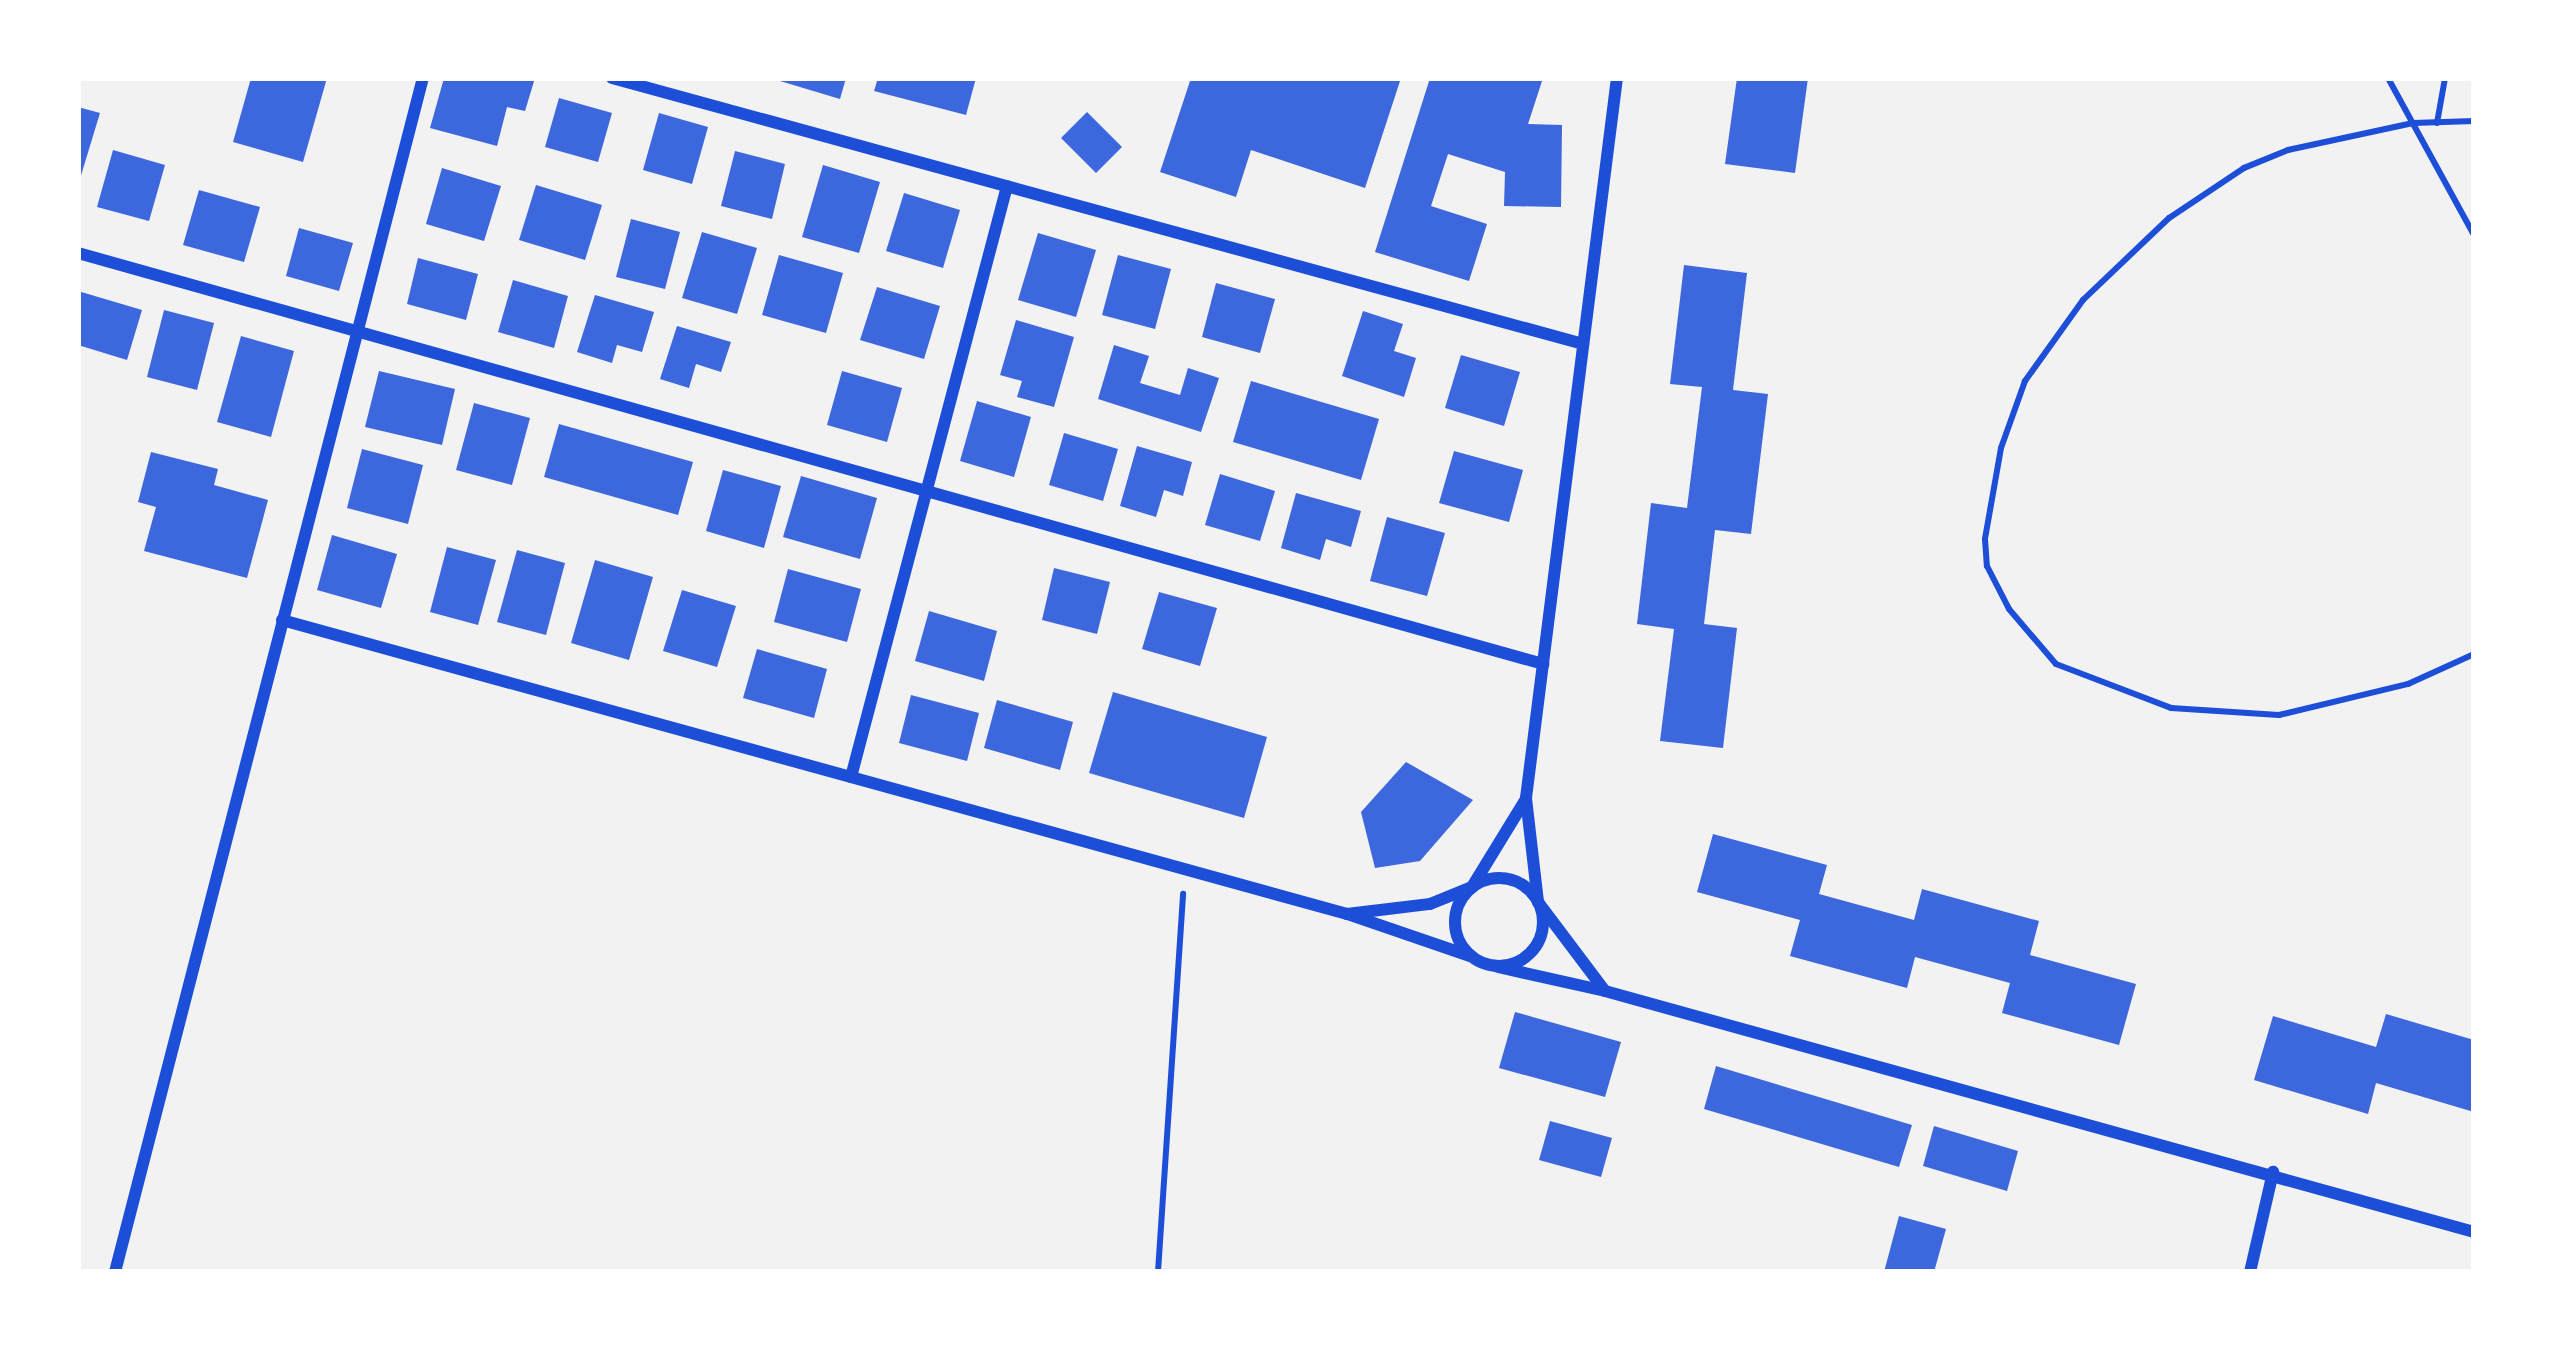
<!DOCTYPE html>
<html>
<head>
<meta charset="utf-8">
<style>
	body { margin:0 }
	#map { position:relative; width:2552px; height:1350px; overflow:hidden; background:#f2f2f2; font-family:Poppins,sans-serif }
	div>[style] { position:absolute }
	.building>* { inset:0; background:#3d67dc }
	.path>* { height:6px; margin:-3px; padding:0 3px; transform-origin:3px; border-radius:3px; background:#1d4ed8 }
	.minor>* { height:12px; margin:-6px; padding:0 6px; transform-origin:6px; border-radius:6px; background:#1d4ed8 }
	.minor>.ring { margin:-6px; padding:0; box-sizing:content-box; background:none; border:12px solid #1d4ed8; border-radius:50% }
	span { translate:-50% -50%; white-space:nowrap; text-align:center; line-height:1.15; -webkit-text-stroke:12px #fff; paint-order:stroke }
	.frame { position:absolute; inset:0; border:81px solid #fff; pointer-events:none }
</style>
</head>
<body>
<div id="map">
	<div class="building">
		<i style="clip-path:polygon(251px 78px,327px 78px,303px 162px,233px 142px)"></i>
		<i style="clip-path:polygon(444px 78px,535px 78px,525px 111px,507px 107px,497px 146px,430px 128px)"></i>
		<i style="clip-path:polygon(770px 78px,846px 78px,840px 99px)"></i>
		<i style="clip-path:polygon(878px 78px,976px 78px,966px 115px,874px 91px)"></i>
		<i style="clip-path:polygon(1191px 78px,1401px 78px,1365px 188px,1251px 150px,1236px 197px,1160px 172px)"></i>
		<i style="clip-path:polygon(1430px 78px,1543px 78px,1528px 124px,1562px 125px,1561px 207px,1504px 206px,1505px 172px,1448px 154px,1431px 206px,1487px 224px,1469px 281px,1375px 252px)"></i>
		<i style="clip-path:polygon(1737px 78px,1808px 78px,1795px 173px,1725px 164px)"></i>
		<i style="clip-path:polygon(559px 98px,612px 113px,598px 162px,545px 147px)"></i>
		<i style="clip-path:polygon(78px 107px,100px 113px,79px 182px,78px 182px)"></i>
		<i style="clip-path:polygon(1087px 112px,1122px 147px,1096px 173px,1061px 138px)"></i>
		<i style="clip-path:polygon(659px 113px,708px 127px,692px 184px,643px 170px)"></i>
		<i style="clip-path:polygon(113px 150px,165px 165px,149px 221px,97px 207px)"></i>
		<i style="clip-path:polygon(735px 151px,785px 164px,772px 219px,721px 206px)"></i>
		<i style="clip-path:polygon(823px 165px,880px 182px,859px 253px,802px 237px)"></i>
		<i style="clip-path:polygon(442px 168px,501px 186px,484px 241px,426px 224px)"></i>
		<i style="clip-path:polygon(536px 185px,602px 205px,585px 260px,519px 240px)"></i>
		<i style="clip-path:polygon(199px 190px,260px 207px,244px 262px,183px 245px)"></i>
		<i style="clip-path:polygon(904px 193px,960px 210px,943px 268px,886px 251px)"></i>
		<i style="clip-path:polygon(631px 219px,680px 232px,665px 289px,616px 277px)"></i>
		<i style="clip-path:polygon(299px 228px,353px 243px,339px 291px,286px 276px)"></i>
		<i style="clip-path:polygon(702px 232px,757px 248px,737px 314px,682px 298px)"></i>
		<i style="clip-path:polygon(1038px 233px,1096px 250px,1076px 317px,1018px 300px)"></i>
		<i style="clip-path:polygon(779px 255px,843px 273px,826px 333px,762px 315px)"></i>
		<i style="clip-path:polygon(1118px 255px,1171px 269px,1155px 329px,1102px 315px)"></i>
		<i style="clip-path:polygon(418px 258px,478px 274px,466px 320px,407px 304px)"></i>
		<i style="clip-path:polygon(1684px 265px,1747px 273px,1733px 390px,1768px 394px,1751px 534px,1715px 530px,1704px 624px,1737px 628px,1723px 748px,1660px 741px,1674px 629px,1637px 624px,1651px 503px,1687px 508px,1702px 387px,1670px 384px)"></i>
		<i style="clip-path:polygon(513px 280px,568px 296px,554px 348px,498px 332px)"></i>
		<i style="clip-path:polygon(1216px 283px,1275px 299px,1260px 353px,1202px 337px)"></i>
		<i style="clip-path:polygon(877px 287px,940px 306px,924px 359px,860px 340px)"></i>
		<i style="clip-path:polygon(78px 291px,142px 310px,127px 360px,78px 345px)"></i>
		<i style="clip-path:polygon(595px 295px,654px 312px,642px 352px,617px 345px,612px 363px,577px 352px)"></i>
		<i style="clip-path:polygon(164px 310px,214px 323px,197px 390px,147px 377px)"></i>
		<i style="clip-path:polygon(1363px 311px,1403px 324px,1394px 351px,1416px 358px,1404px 397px,1342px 376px)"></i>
		<i style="clip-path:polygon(1016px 320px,1074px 337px,1054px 407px,1017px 397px,1022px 381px,1000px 375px)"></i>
		<i style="clip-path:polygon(677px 326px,731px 342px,721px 372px,696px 364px,689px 388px,660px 379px)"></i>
		<i style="clip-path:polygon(241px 336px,294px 351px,271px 437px,217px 422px)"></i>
		<i style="clip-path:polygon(1114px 345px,1149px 356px,1140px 383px,1180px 395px,1188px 368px,1219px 378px,1201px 432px,1098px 399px)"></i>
		<i style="clip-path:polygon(1461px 355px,1520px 372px,1504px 426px,1445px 408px)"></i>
		<i style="clip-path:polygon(379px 371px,455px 389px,442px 445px,365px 427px)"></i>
		<i style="clip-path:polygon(842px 371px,902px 388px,887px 442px,827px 425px)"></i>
		<i style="clip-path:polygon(1251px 381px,1379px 419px,1361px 480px,1233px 442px)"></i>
		<i style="clip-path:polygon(977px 401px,1031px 417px,1014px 477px,960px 461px)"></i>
		<i style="clip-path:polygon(474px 403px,530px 418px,512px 485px,456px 470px)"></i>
		<i style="clip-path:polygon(559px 424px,693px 462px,678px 515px,544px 477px)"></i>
		<i style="clip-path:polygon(1064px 433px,1118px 449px,1103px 501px,1049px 485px)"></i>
		<i style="clip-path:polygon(1137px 446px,1192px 462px,1183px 496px,1164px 490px,1156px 517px,1120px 506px)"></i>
		<i style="clip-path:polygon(362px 449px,423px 465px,408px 524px,347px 508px)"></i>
		<i style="clip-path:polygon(1454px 451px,1523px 470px,1509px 522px,1439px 503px)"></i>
		<i style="clip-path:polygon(151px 452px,218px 469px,214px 485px,268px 500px,247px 578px,144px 551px,156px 507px,138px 502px)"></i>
		<i style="clip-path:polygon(723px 470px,781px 486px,764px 548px,706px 531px)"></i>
		<i style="clip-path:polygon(1220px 474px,1275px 491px,1260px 541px,1205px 525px)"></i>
		<i style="clip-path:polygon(801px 476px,877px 498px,860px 559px,783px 537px)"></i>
		<i style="clip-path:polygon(1296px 493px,1361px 511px,1351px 547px,1326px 539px,1320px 560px,1281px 548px)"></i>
		<i style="clip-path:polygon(1387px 517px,1445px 533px,1427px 596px,1370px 581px)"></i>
		<i style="clip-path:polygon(332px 535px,397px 554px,381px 608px,317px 590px)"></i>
		<i style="clip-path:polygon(447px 547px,496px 560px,478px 625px,430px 612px)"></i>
		<i style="clip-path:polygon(517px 550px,565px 563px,546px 635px,497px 622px)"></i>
		<i style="clip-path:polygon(595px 560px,653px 577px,629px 660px,571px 643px)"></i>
		<i style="clip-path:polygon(1054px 568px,1110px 582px,1097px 634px,1042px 620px)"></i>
		<i style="clip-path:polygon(788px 569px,861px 589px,847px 642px,774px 622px)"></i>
		<i style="clip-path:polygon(682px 590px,736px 606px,717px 667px,663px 651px)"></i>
		<i style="clip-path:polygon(1159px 592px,1217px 608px,1200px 666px,1142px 649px)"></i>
		<i style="clip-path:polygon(929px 611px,997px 631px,984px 681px,915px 661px)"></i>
		<i style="clip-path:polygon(757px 649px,827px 669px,814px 718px,743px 698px)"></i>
		<i style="clip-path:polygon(1113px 692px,1267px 737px,1244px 818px,1089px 773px)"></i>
		<i style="clip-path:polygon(911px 695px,979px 713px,967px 761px,899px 743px)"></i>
		<i style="clip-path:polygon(997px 700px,1073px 722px,1060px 770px,984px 748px)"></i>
		<i style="clip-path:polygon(1406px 762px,1473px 800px,1420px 861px,1375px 868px,1361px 812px)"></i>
		<i style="clip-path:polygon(1713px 834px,1827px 865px,1819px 894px,1914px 920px,1922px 889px,2039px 921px,2030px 955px,2136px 984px,2119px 1045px,2002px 1013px,2010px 983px,1915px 957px,1907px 988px,1790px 956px,1800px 920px,1697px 892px)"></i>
		<i style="clip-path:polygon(1515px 1012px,1621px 1042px,1605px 1097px,1499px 1068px)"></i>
		<i style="clip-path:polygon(2386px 1014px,2474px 1040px,2474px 1112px,2376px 1083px,2368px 1114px,2254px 1080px,2273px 1016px,2376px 1047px)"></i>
		<i style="clip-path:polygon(1716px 1066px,1912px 1125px,1899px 1167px,1704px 1109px)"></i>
		<i style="clip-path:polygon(1550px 1121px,1612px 1138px,1601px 1177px,1539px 1160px)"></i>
		<i style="clip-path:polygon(1934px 1126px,2018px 1151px,2007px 1191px,1923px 1166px)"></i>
		<i style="clip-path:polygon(1899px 1216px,1946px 1229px,1934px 1272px,1884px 1272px)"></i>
	</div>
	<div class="path">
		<i style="left:2388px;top:78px;width:179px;rotate:61.3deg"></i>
		<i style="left:2474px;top:121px;width:61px;rotate:178.1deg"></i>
		<i style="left:2413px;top:123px;width:128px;rotate:167.8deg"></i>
		<i style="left:2288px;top:150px;width:48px;rotate:157.8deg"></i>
		<i style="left:2244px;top:168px;width:90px;rotate:146.3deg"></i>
		<i style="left:2169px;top:218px;width:119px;rotate:136.4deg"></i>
		<i style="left:2083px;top:300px;width:100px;rotate:125.6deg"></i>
		<i style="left:2025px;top:381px;width:71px;rotate:109.7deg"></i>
		<i style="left:2001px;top:448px;width:92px;rotate:100deg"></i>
		<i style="left:1985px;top:539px;width:27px;rotate:86deg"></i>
		<i style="left:1987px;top:566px;width:48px;rotate:62.9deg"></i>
		<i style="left:2009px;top:609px;width:72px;rotate:49.5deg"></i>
		<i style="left:2056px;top:664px;width:123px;rotate:20.9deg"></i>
		<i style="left:2171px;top:708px;width:108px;rotate:3.7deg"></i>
		<i style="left:2279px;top:715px;width:133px;rotate:-13.5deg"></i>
		<i style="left:2408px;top:684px;width:72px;rotate:-24.4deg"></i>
		<i style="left:2437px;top:123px;width:46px;rotate:-79.9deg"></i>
		<i style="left:1158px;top:1272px;width:379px;rotate:-86.2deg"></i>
	</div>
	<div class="minor">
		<i style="left:612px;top:78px;width:1007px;rotate:15.32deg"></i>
		<i style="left:78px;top:253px;width:1522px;rotate:15.67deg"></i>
		<i style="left:282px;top:620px;width:1105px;rotate:15.43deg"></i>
		<i style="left:851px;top:777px;width:611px;rotate:-75.21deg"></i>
		<i class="ring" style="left:1455px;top:878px;width:76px;height:76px"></i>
		<i style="left:1470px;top:956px;width:130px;rotate:-161.1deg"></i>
		<i style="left:1347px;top:914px;width:84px;rotate:-6.9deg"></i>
		<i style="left:1430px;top:904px;width:45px;rotate:-22deg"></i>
		<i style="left:1472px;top:887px;width:103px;rotate:-58.5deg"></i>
		<i style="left:1498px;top:967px;width:110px;rotate:12.6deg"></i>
		<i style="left:1605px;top:991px;width:111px;rotate:-127deg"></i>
		<i style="left:1538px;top:902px;width:105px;rotate:-96.6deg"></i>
		<i style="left:1526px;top:798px;width:726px;rotate:-82.8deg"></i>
		<i style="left:1605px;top:991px;width:902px;rotate:15.5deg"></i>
		<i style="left:115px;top:1272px;width:1233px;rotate:-75.54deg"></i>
		<i style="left:2250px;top:1272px;width:103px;rotate:-77deg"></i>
	</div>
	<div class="frame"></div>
</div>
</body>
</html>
